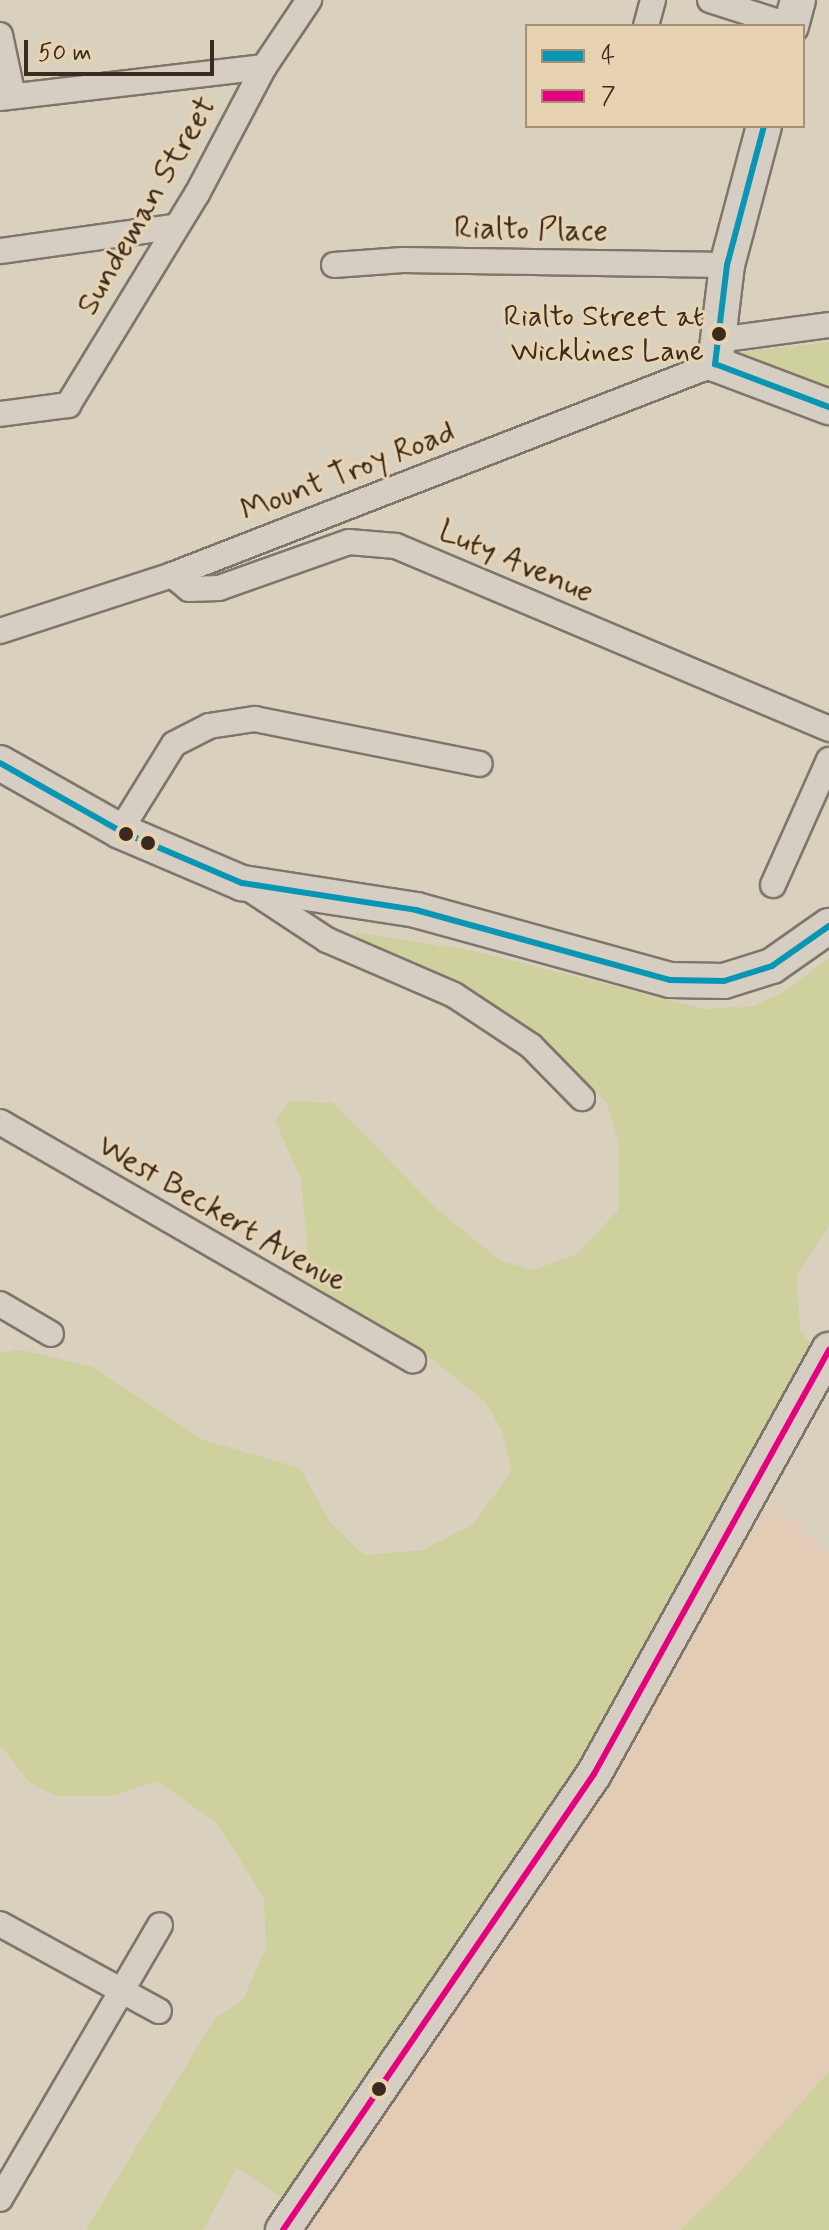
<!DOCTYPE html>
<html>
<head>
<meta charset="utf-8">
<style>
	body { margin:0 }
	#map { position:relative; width:829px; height:2230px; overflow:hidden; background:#dad0be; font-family:Mynerve,sans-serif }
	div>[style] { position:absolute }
	.built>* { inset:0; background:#e2ccb6 }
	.green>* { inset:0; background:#ced09e }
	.roads { filter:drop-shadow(2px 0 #7e766b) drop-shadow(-2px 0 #7e766b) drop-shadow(0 2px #7e766b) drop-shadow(0 -2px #7e766b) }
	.street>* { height:24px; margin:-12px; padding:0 12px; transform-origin:12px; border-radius:12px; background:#d6cec2 }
	.secondary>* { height:34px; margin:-17px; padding:0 17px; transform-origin:17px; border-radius:17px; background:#d6cec2 }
	.bus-1>* { height:6px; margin:-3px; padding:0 3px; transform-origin:3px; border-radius:3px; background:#0996b4 }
	.bus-2>* { height:6px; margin:-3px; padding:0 3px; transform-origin:3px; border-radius:3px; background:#e5007d }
	.dots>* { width:22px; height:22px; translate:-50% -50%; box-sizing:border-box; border:4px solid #e7d3b1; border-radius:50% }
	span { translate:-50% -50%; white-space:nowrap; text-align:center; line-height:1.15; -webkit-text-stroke:6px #e7d3b1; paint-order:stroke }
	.bus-label { font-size:30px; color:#3b2a1e }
	.right { translate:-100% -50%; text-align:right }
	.street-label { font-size:32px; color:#3b2a1e }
	.legend { position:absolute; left:525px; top:24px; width:280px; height:104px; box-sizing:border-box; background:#e7d3b1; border:2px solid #a28f76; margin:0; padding:10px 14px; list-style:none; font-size:24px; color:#3b2a1e }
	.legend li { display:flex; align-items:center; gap:16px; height:40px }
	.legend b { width:40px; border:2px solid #a28f76 }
	.scale { position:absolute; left:24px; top:40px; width:190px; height:36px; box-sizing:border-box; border:4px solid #3b2a1e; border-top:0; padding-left:10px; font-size:24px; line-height:28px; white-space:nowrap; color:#3b2a1e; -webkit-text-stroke:6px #e7d3b1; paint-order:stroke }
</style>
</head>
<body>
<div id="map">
	<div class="built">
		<i style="clip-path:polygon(770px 1500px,829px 1556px,829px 2071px,738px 2174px,680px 2230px,305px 2230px,566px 1848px)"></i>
	</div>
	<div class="green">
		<i style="clip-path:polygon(829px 342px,829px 390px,726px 354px)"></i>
		<i style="clip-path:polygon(358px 933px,470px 950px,705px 1009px,754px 1006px,784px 992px,829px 958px,829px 1226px,797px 1275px,800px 1330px,813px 1346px,615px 1716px,286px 2200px,237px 2168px,203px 2230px,86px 2230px,215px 2018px,243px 2000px,266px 1948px,264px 1898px,217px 1823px,157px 1781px,111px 1796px,56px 1796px,29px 1782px,0 1745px,0 1353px,22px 1350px,92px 1367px,203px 1440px,300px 1468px,330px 1522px,364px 1555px,423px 1550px,473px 1524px,512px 1471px,501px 1428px,484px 1401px,433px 1360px,311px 1283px,301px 1179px,275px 1121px,290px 1101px,333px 1103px,438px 1210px,501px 1261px,533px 1270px,577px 1254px,618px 1210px,619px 1144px,607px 1103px,570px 1068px,363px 969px,330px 940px)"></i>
		<i style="clip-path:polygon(829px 2071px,829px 2230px,680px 2230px,738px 2174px)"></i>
	</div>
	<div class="roads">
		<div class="street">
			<i style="left:710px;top:0;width:85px;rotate:17.8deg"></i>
			<i style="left:646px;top:26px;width:27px;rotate:-75deg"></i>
			<i style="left:0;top:35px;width:62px;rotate:78deg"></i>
			<i style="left:0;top:98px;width:266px;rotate:-6.7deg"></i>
			<i style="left:0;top:251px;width:174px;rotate:-7.9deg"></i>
			<i style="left:334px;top:265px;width:69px;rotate:-4.1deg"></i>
			<i style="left:403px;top:260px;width:324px;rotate:0.9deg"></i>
			<i style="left:718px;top:340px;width:112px;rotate:-7.7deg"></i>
			<i style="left:0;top:414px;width:69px;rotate:-7.5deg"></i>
			<i style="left:68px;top:405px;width:247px;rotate:-58.6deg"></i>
			<i style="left:197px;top:194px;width:144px;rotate:-62.2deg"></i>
			<i style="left:264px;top:67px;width:81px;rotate:-56.1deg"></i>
			<i style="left:172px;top:575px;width:22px;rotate:39deg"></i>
			<i style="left:189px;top:589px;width:30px;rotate:-2deg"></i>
			<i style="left:219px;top:588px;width:138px;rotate:-19.5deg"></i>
			<i style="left:349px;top:542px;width:47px;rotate:4.9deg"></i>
			<i style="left:396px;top:546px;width:470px;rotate:22.9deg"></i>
			<i style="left:0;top:631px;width:181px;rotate:-18deg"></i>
			<i style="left:172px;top:575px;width:583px;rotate:-21.24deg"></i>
			<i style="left:120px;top:831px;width:102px;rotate:-58.2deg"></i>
			<i style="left:174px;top:744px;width:39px;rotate:-27deg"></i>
			<i style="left:209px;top:726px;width:47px;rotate:-8.7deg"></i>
			<i style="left:255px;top:719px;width:229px;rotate:11.3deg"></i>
			<i style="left:773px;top:885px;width:137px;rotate:-65.9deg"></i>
			<i style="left:248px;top:888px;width:95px;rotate:33.4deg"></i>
			<i style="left:327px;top:940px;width:138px;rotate:23.4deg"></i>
			<i style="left:454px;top:995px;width:92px;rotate:33.5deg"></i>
			<i style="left:531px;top:1046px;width:73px;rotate:45.6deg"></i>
			<i style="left:0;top:1122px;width:477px;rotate:30deg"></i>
			<i style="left:0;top:1304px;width:59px;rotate:30.5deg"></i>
			<i style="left:0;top:1924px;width:181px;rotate:28.7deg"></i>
			<i style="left:0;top:2199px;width:317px;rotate:-59.7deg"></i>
		</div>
		<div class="secondary">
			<i style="left:791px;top:26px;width:27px;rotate:-75deg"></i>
			<i style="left:764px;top:126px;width:144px;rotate:104.9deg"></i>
			<i style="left:727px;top:265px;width:100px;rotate:96.9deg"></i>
			<i style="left:715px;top:364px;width:122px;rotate:20.7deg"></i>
			<i style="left:0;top:763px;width:138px;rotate:29.5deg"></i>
			<i style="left:120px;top:831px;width:133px;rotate:23.1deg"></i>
			<i style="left:242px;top:883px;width:176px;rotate:8.8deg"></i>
			<i style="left:416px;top:910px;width:263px;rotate:15.4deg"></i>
			<i style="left:670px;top:980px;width:54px;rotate:1.1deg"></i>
			<i style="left:724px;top:981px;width:50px;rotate:-17.4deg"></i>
			<i style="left:772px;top:966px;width:70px;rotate:-35.1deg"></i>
			<i style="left:283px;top:2230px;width:552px;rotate:-55.71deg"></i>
			<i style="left:594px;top:1774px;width:485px;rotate:-61deg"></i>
		</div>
	</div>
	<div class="bus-1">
		<i style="left:764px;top:126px;width:144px;rotate:104.9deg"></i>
		<i style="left:727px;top:265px;width:100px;rotate:96.9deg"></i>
		<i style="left:715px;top:364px;width:122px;rotate:20.7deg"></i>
		<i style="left:0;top:763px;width:138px;rotate:29.5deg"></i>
		<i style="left:120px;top:831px;width:133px;rotate:23.1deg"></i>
		<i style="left:242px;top:883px;width:176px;rotate:8.8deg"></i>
		<i style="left:416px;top:910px;width:263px;rotate:15.4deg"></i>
		<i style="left:670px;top:980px;width:54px;rotate:1.1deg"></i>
		<i style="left:724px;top:981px;width:50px;rotate:-17.4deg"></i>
		<i style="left:772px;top:966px;width:70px;rotate:-35.1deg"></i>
	</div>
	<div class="bus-2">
		<i style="left:283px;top:2230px;width:552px;rotate:-55.71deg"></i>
		<i style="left:594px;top:1774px;width:485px;rotate:-61deg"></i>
	</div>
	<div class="dots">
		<i style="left:719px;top:334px;background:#3b2a1e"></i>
		<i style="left:126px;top:834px;background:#3b2a1e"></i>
		<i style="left:148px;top:843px;background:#3b2a1e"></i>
		<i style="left:379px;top:2089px;background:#3b2a1e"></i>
	</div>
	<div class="bus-label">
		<span class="right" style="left:704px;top:334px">Rialto Street at<br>Wicklines Lane</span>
	</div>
	<div class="street-label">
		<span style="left:147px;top:206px;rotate:-60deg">Sundeman Street</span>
		<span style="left:531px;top:230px;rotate:1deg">Rialto Place</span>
		<span style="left:348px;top:472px;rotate:-21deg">Mount Troy Road</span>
		<span style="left:516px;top:562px;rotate:23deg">Luty Avenue</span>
		<span style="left:222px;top:1214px;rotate:30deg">West Beckert Avenue</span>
	</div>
	<ul class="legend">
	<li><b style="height:10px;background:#0996b4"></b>4</li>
	<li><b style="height:10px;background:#e5007d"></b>7</li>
	</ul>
	<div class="scale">50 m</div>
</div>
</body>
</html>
